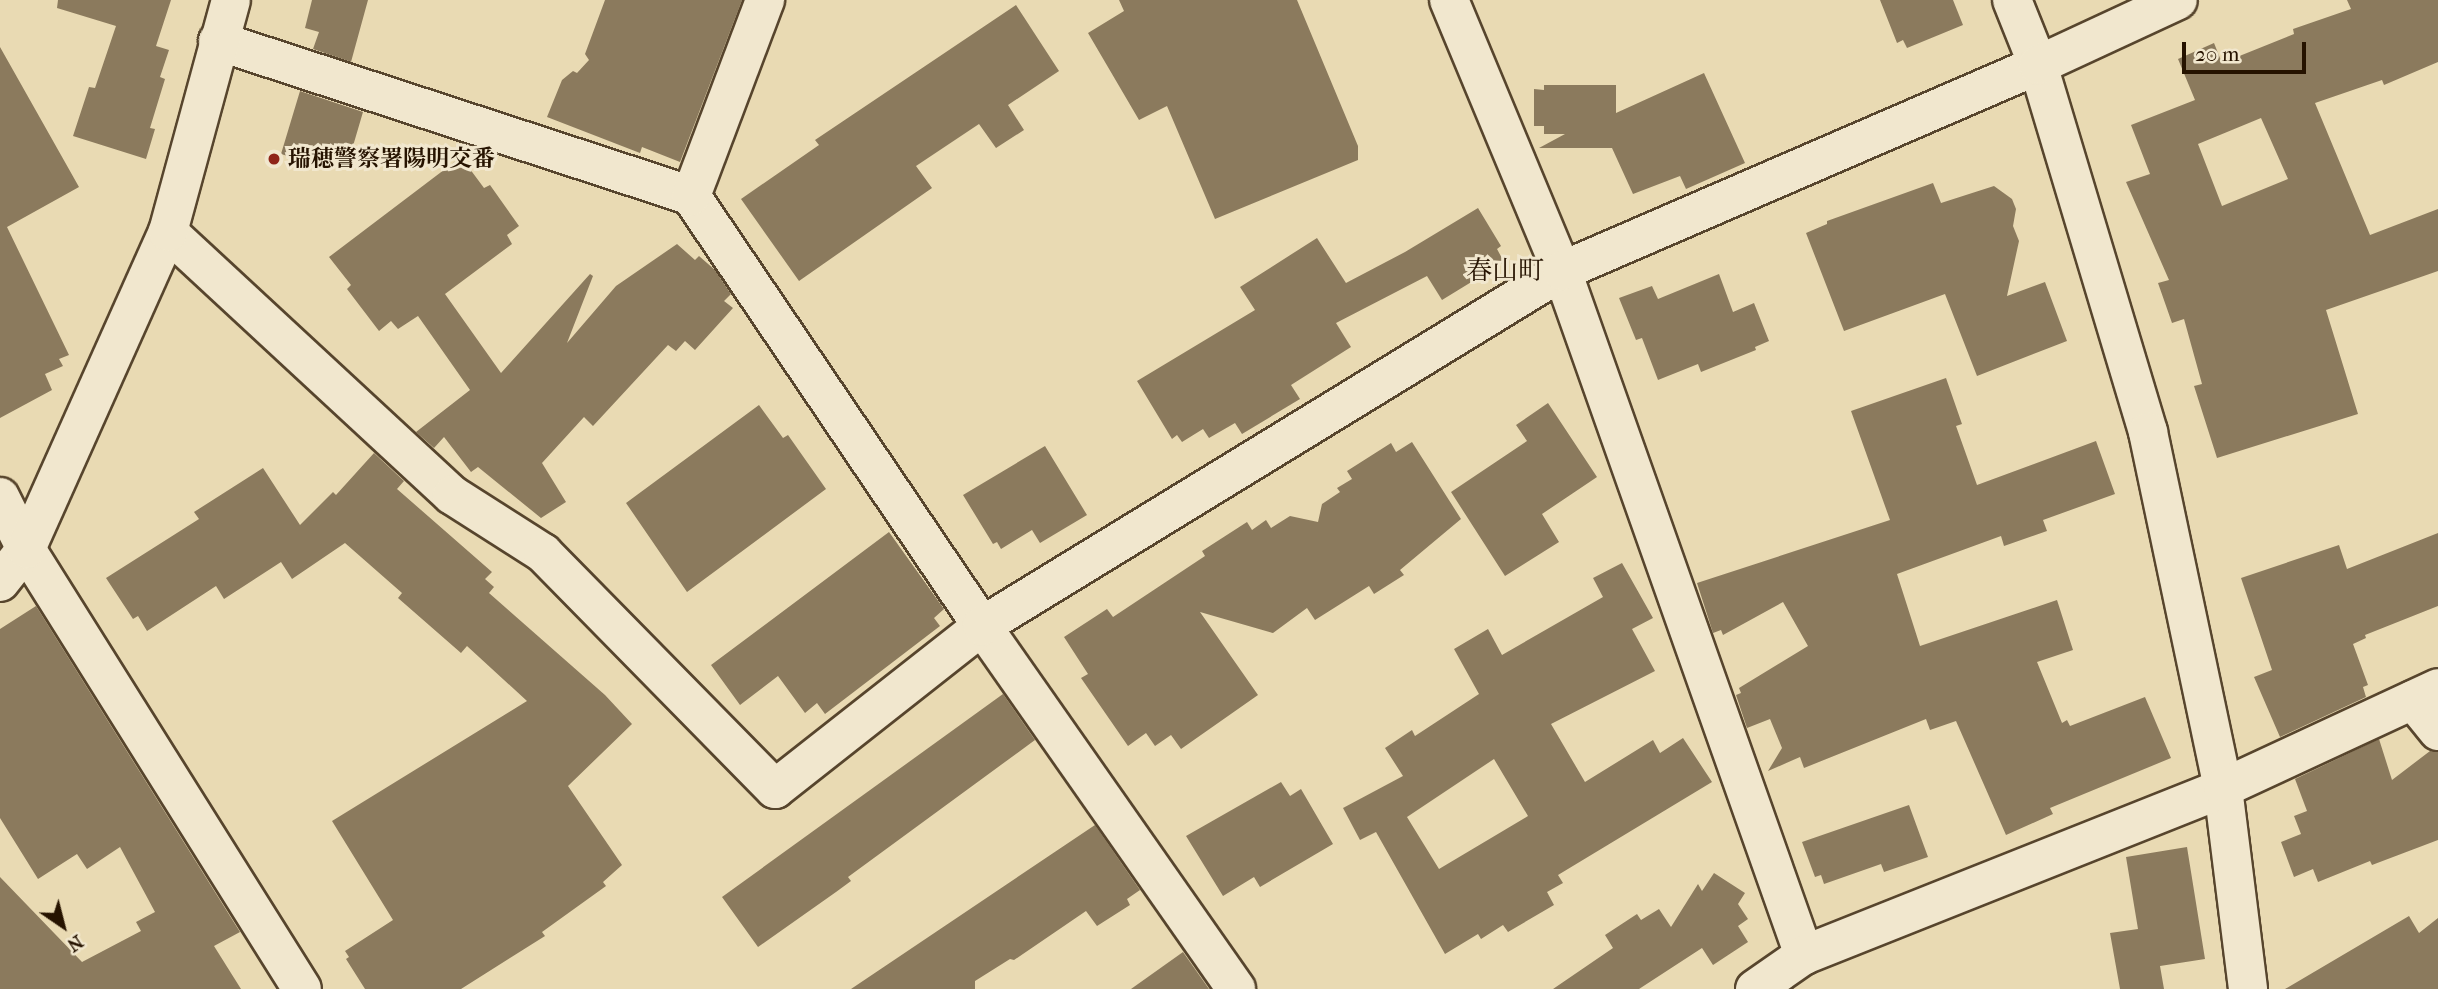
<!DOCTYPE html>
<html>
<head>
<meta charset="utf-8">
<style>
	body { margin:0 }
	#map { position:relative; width:2438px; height:989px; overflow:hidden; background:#e9dab3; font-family:"IM FELL French Canon","Noto Serif JP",serif }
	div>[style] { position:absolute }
	.building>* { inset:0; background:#8b7a5d }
	.roads { filter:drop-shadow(2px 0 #57452d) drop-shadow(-2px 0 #57452d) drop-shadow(0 2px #57452d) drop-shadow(0 -2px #57452d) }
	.minor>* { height:38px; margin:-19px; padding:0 19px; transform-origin:19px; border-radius:19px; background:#f1e7ce }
	.dots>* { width:19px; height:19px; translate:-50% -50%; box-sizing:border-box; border:4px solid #f1e7ce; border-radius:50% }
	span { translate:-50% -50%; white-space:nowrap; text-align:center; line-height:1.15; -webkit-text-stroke:6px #f1e7ce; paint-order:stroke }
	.poi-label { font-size:23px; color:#261300; font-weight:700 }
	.left { translate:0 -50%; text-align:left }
	.quarter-label { font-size:26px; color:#261300 }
	.north { position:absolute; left:28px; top:891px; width:70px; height:70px; -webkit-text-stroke:5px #f1e7ce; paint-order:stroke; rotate:145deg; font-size:19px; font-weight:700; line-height:28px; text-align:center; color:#261300 }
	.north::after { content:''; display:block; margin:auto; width:24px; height:32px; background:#261300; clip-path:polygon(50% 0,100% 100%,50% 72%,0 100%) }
	.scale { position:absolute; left:2182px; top:42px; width:124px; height:32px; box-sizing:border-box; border:4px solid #261300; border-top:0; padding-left:9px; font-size:21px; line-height:24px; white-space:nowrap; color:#261300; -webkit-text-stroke:5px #f1e7ce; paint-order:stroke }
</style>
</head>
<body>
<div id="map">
	<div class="building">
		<i style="clip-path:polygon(58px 0,171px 0,156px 46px,169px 50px,160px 77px,165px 79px,150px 128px,155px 129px,146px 159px,73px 136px,89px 87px,95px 88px,116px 26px,57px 8px)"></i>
		<i style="clip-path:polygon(312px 0,368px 0,351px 62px,313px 49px,319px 32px,305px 28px)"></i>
		<i style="clip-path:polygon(605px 0,742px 0,680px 162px,642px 147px,640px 153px,547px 117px,562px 80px,573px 71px,577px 73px,589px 60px,585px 54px)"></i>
		<i style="clip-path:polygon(1119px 0,1297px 0,1358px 146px,1358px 160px,1215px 219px,1167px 106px,1139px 120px,1088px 33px,1124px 11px)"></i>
		<i style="clip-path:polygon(1880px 0,1953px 0,1963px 25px,1907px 48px,1903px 40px,1897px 43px)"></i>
		<i style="clip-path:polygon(evenodd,2347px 0,2438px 0,2438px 62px,2384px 85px,2382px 80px,2315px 103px,2370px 235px,2438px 209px,2438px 271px,2326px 310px,2358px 414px,2217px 458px,2194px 386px,2202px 384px,2184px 319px,2172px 323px,2158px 283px,2169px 280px,2126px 182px,2150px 174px,2131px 125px,2195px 100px,2178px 59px,2214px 43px,2222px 63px,2294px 34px,2293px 29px,2351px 9px,2347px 0,2261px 118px,2288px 179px,2222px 206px,2198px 144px,2261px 118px)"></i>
		<i style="clip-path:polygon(1016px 5px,1059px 71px,1008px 105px,1024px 130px,996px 148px,979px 124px,916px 166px,932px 188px,799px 281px,741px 199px,819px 145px,815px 140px)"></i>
		<i style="clip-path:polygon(0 47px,79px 187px,7px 227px,69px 355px,59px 359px,63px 366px,45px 374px,52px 390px,0 418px)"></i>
		<i style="clip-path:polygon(1704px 73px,1745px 163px,1686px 189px,1680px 176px,1633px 194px,1612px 148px,1539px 148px,1565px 134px,1544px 134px,1544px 126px,1534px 126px,1534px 89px,1544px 90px,1544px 85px,1616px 85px,1616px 113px)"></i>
		<i style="clip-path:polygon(300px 91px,363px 112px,353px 146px,345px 143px,342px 151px,328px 147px,323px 167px,281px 154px)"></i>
		<i style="clip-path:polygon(461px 157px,484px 188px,490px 185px,519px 226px,507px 235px,512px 244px,445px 294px,501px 373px,590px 274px,593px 276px,567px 343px,616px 286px,677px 244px,695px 260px,699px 256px,715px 270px,731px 294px,724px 301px,733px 308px,695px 350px,685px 341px,676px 351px,668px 345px,593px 426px,584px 417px,542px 463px,566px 502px,541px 518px,478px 467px,471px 472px,444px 437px,434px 448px,416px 432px,470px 390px,418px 316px,398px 329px,391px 321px,379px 331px,347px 289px,351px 285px,329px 257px)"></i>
		<i style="clip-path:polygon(1933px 183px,1941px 203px,1994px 186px,2012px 199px,2016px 209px,2013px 226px,2019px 241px,2007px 296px,2045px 282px,2067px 341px,1977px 376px,1945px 294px,1844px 331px,1806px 233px,1827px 224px,1827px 221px)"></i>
		<i style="clip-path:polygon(1478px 208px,1501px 246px,1497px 249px,1504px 262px,1442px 300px,1427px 276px,1336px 323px,1351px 347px,1291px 385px,1300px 399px,1242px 434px,1235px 423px,1209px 438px,1203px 429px,1182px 442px,1177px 435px,1172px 439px,1137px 381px,1255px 310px,1240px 287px,1317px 238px,1346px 283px,1405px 252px)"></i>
		<i style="clip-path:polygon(1719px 274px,1733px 312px,1754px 303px,1769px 341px,1755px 347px,1756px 350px,1701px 372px,1698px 364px,1658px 380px,1642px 338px,1636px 340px,1619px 298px,1652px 286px,1658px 299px)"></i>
		<i style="clip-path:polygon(1946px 378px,1962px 424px,1956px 426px,1977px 485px,2096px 441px,2115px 494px,2043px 520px,2047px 531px,2004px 546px,2001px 536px,1897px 574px,1920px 646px,2057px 600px,2073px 650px,2037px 662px,2062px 723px,2067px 720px,2070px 726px,2145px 697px,2171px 758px,2050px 808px,2053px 814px,2006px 835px,1956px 721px,1930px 730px,1926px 719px,1804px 768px,1800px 757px,1768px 771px,1782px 748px,1770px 719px,1747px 728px,1736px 695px,1741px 693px,1739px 688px,1808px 646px,1783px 602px,1723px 635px,1721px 630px,1713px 633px,1697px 583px,1890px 520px,1851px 411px)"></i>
		<i style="clip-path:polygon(1548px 403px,1597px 477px,1542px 514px,1559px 542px,1505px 576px,1451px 492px,1527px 441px,1516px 425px)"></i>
		<i style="clip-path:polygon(759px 405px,783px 438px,788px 435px,826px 489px,687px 592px,626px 503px)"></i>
		<i style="clip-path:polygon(1412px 442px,1461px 519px,1400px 570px,1404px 575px,1374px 594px,1369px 586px,1315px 620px,1307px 608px,1273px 633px,1200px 612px,1258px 695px,1181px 749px,1171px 735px,1155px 746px,1146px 733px,1128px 746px,1081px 678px,1088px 674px,1064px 637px,1107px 609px,1113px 617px,1205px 556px,1202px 551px,1247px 522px,1252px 530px,1266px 520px,1271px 528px,1290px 516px,1318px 522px,1322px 504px,1340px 492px,1337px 488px,1352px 479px,1347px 471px,1391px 443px,1396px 452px)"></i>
		<i style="clip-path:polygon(1045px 446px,1087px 515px,1040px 543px,1032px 530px,1001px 549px,997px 542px,993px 544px,963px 495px)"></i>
		<i style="clip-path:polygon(374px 453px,404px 481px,397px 489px,492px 572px,485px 579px,494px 587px,489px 593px,605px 695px,632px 724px,568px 786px,622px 865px,603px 882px,606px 886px,542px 932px,545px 936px,461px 989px,365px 989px,346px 959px,349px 957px,345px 951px,393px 920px,332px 821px,527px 701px,467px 646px,461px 653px,398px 598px,402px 593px,345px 543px,292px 579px,281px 562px,224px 599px,216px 586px,147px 631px,138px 616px,133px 619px,106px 578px,199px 519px,194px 512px,263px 468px,300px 525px,333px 492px,336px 495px)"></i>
		<i style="clip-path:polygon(889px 532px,944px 609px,934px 618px,940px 626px,825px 714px,817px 703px,805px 713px,778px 676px,740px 705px,711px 665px)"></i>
		<i style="clip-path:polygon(2438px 533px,2438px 606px,2365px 635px,2366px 638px,2353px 644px,2368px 685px,2363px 687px,2366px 697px,2280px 737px,2254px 677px,2272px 670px,2241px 578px,2339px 545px,2347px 569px)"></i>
		<i style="clip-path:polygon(evenodd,1622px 563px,1653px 618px,1632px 629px,1655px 671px,1551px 724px,1585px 782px,1653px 740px,1660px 753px,1683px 738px,1712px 782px,1558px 875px,1563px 883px,1547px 892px,1554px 905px,1508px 932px,1503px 925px,1481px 939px,1478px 934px,1445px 954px,1376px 832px,1360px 840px,1343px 808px,1403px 776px,1385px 748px,1412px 730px,1415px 736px,1479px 694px,1454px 649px,1488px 629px,1502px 655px,1603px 597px,1593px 578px,1622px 563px,1494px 759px,1528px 816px,1439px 869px,1407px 817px,1494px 759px)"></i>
		<i style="clip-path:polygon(36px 606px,240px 932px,214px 946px,241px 989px,0 989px,0 877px,82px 962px,141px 931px,136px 922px,155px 912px,120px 847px,87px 869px,77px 854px,38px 879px,0 818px,0 629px)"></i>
		<i style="clip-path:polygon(1003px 694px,1035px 740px,848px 877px,851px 881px,836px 892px,758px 947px,722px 897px)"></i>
		<i style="clip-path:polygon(2379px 739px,2392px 780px,2430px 751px,2438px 752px,2438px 840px,2372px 865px,2370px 861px,2318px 882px,2313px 869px,2294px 877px,2281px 842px,2301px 834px,2294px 816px,2307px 811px,2295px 779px)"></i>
		<i style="clip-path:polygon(1281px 782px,1290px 796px,1301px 789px,1333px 844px,1260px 887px,1254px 877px,1223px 896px,1186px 836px)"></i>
		<i style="clip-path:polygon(1909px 805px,1928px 857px,1884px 872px,1881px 864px,1824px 884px,1821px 875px,1815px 877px,1802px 842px)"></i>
		<i style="clip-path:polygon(1095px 825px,1140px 890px,1127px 899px,1130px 905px,1097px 926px,1086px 911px,1014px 960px,1010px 959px,975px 981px,975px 989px,851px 989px)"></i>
		<i style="clip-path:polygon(2187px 847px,2205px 959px,2160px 966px,2164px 989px,2120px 989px,2110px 933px,2138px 929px,2126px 857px)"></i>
		<i style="clip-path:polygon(1714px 873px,1745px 893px,1738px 904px,1748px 919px,1738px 926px,1748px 942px,1713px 965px,1702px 948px,1639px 989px,1553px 989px,1613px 948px,1605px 935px,1637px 914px,1641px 920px,1659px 909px,1671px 927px,1698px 884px,1702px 891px)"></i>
		<i style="clip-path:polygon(2409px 916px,2419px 933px,2438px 918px,2438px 989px,2285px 989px)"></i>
		<i style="clip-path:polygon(1183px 952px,1209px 989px,1131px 989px)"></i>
	</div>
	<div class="roads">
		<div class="minor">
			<i style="left:1449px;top:0;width:294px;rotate:67.4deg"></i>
			<i style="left:1562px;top:271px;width:726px;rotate:70.52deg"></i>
			<i style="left:2012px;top:0;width:70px;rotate:68.2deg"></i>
			<i style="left:2038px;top:65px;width:383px;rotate:73.3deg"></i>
			<i style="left:2148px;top:432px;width:364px;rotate:78.1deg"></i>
			<i style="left:2223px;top:788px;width:203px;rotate:82.9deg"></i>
			<i style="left:218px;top:41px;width:498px;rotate:18.1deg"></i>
			<i style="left:691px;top:196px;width:519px;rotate:55.91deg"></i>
			<i style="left:982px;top:626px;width:443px;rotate:55deg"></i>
			<i style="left:691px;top:196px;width:210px;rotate:-69.3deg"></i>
			<i style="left:168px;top:232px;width:387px;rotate:42.8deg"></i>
			<i style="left:452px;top:495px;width:108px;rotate:32.5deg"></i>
			<i style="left:543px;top:553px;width:331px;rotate:45.5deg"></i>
			<i style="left:775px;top:789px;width:263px;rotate:-38.2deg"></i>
			<i style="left:982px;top:626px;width:680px;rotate:-31.47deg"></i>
			<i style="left:1562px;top:271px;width:519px;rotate:-23.4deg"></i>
			<i style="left:2038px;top:65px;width:154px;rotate:-24.9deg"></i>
			<i style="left:0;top:497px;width:58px;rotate:63.4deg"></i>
			<i style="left:26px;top:549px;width:519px;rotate:57.9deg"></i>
			<i style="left:0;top:582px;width:42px;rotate:-51.8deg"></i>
			<i style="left:26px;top:549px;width:347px;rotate:-65.9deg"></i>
			<i style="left:168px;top:232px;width:240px;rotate:-74.8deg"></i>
			<i style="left:2413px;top:700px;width:40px;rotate:51deg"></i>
			<i style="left:1755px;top:989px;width:60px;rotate:-34.8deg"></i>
			<i style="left:1804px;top:955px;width:451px;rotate:-21.7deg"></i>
			<i style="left:2223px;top:788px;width:237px;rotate:-24.9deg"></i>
		</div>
	</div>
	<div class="dots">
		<i style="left:274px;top:159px;background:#8f2418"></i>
	</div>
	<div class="poi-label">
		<span class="left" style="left:288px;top:159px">瑞穂警察署陽明交番</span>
	</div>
	<div class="quarter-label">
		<span style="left:1505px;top:271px">春山町</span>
	</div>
	<div class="north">N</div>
	<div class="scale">20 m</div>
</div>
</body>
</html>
